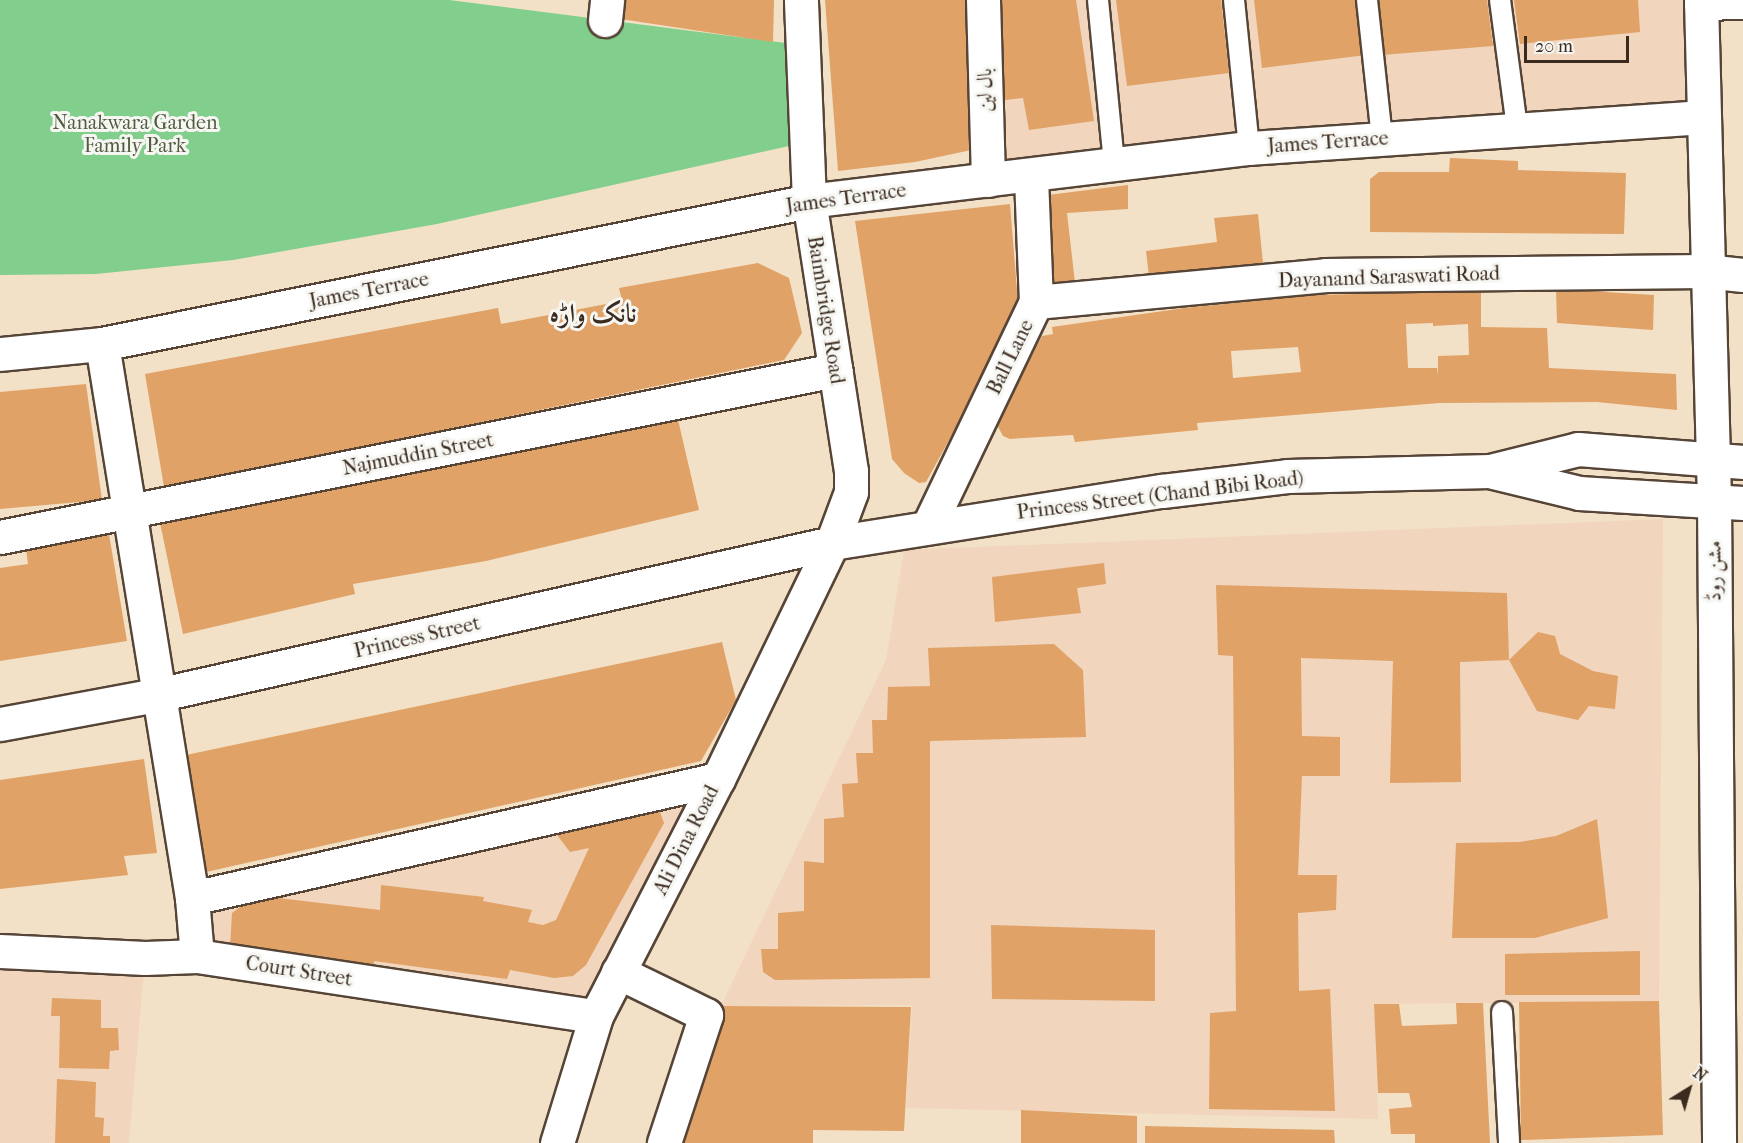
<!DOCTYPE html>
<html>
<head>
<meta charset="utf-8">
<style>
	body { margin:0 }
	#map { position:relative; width:1743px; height:1143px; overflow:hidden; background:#f2e1c6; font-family:"IM FELL French Canon",Amiri,serif }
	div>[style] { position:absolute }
	.built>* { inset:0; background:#f1d5bd }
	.green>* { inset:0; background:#82ce8c }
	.building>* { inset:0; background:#e0a267 }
	.roads { filter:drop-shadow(2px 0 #564537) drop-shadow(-2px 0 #564537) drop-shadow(0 2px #564537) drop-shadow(0 -2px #564537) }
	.lane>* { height:20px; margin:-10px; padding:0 10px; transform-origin:10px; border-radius:10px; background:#fff }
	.street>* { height:33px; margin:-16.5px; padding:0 16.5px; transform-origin:16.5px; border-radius:16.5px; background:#fff }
	.secondary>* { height:33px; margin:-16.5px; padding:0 16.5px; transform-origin:16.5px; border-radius:16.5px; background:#fff }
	span { translate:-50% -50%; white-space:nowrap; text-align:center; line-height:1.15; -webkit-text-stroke:6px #f6f6f2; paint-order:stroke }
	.street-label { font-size:20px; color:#3b2a1e }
	.park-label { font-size:20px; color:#505b3f }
	.district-label { font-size:26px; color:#3b2a1e; font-weight:700 }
	.north { position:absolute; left:1659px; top:1059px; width:60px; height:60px; -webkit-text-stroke:4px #f6f6f2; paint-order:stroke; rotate:37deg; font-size:16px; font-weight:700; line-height:24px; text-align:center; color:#3b2a1e }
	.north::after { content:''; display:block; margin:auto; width:21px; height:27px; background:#3b2a1e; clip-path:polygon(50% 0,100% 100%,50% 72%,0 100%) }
	.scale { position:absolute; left:1524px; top:36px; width:105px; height:27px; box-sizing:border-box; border:3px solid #3b2a1e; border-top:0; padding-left:8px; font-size:18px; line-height:21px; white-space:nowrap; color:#3b2a1e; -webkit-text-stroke:4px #f6f6f2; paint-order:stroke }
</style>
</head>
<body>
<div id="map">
	<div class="built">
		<i style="clip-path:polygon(983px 0,1700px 0,1702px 117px,988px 180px)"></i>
		<i style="clip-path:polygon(1663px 519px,1659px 1001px,1375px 1004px,1378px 1119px,906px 1108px,912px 1005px,721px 1006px,886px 660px,904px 550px)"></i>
		<i style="clip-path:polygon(718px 779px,596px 1016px,197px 956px,192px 898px)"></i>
		<i style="clip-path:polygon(0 951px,145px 958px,129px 1143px,0 1143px)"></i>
	</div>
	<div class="green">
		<i style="clip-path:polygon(0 0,449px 0,802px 45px,807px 142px,437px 224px,233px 260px,96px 274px,0 275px)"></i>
	</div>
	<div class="building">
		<i style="clip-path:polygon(616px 0,774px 0,773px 42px,614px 18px)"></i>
		<i style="clip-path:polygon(825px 0,969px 0,976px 149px,915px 162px,838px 171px)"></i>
		<i style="clip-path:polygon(995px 0,1076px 0,1094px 121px,1029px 130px,1023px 98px,997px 101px)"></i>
		<i style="clip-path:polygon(1116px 0,1221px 0,1229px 73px,1127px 86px)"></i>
		<i style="clip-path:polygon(1254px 0,1358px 0,1366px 55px,1262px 68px)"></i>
		<i style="clip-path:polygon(1376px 0,1487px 0,1493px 46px,1382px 55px)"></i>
		<i style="clip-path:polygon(1514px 0,1638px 0,1640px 32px,1520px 44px)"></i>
		<i style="clip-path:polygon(1450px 158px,1518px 161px,1518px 170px,1626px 173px,1624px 234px,1370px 232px,1370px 179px,1379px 172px,1449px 172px)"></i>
		<i style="clip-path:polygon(1128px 185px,1128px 209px,1067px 213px,1077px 300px,1053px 300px,1048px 195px)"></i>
		<i style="clip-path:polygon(1010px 204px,1021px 339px,1003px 342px,926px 482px,919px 483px,904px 473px,892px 459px,855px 221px)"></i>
		<i style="clip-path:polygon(1258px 214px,1263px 263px,1149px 277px,1146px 251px,1217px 242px,1214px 218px)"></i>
		<i style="clip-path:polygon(758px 263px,789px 278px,802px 333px,784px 360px,164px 487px,145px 374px,498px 308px,501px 324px,622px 301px,619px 288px)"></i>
		<i style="clip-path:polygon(1556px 289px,1654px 295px,1653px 330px,1557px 323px)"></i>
		<i style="clip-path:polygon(evenodd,1481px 291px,1481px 327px,1547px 328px,1549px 368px,1676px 374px,1677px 410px,1597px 402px,1439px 403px,1197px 423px,1198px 430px,1075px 442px,1073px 435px,1010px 439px,1003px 436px,996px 423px,1042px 336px,1053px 334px,1052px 327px,1184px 308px,1316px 295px,1481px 291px,1433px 323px,1433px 326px,1468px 324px,1469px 355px,1438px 356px,1438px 375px,1437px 368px,1408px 368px,1406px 324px,1433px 323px,1481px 291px,1298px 347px,1301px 372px,1233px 378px,1231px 351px,1298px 347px)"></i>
		<i style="clip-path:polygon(86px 384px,102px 500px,0 509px,0 392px)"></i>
		<i style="clip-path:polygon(676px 411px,699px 510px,486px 561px,353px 584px,355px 594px,183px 634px,159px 518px)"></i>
		<i style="clip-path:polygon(109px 534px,127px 641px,0 661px,0 568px,28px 564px,26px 548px)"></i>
		<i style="clip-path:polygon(1104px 563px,1106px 584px,1077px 588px,1081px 613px,995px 622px,992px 577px)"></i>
		<i style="clip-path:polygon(1216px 585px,1507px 593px,1509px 660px,1538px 632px,1555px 636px,1560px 654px,1593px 671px,1618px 676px,1615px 709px,1589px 706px,1578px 720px,1537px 711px,1509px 660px,1460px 662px,1461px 782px,1390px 783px,1393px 661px,1301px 658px,1302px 736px,1340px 737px,1340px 776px,1302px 776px,1298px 875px,1337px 875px,1336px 910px,1298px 913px,1299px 991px,1330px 989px,1335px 1111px,1209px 1109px,1210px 1013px,1236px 1011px,1233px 656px,1218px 655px)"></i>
		<i style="clip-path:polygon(722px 642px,736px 700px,701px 761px,206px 872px,186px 755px)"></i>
		<i style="clip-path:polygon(1054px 644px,1083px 670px,1086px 737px,930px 741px,930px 978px,775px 980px,763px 972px,761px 949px,778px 949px,778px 913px,804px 911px,804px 861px,824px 863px,824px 819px,844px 817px,842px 784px,858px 783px,856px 753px,873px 753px,872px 720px,887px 720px,888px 687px,930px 686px,928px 648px)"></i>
		<i style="clip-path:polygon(144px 759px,157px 853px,124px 856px,128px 875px,0 889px,0 780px)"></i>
		<i style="clip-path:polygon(649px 811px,660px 812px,664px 823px,586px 965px,573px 976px,554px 978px,510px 970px,507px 979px,374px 961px,374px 967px,230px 948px,232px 913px,251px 899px,278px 898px,380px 910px,381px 885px,484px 897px,483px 901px,532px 910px,528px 922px,543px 925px,556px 920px,589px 848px,570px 852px,557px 835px)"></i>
		<i style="clip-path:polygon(1597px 819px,1608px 918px,1535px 938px,1452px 938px,1456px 843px,1520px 842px,1556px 836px)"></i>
		<i style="clip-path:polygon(991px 925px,1155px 930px,1155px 1001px,992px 999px)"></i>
		<i style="clip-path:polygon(1640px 951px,1640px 995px,1505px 995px,1505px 954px)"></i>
		<i style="clip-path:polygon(52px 998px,101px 1000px,101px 1028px,118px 1028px,119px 1050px,110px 1051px,109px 1069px,59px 1068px,60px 1016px,51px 1016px)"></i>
		<i style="clip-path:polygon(1659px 1001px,1663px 1135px,1521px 1140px,1519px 1002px)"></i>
		<i style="clip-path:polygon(1456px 1003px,1483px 1003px,1490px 1143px,1415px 1143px,1415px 1134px,1391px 1134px,1389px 1109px,1412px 1107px,1409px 1093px,1378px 1093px,1374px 1004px,1399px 1004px,1402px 1026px,1457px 1024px)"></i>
		<i style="clip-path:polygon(721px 1006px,911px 1007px,904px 1131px,813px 1130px,813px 1143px,675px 1143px)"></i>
		<i style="clip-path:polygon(57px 1079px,96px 1082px,95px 1117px,104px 1118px,103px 1136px,110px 1136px,110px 1143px,55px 1143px)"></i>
		<i style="clip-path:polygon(1021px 1110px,1137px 1116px,1137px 1143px,1021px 1143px)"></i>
		<i style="clip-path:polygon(1145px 1126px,1334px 1130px,1335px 1143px,1145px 1143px)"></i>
	</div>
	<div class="roads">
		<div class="lane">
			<i style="left:1098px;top:0;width:165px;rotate:84.4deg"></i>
			<i style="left:1234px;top:0;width:149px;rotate:84.2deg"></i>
			<i style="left:1367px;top:0;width:138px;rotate:83.8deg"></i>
			<i style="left:1500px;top:0;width:128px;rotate:82.4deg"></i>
			<i style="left:1502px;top:1012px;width:131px;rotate:86.9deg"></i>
		</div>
		<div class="street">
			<i style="left:983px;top:0;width:180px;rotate:88.4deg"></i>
			<i style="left:1701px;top:3px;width:42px;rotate:-1.4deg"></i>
			<i style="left:605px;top:20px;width:20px;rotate:-84deg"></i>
			<i style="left:1036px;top:302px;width:291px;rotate:-5.3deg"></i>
			<i style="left:1326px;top:275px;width:379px;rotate:-0.6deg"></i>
			<i style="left:1705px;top:271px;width:38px;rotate:6deg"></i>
			<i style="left:102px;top:344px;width:561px;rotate:80.77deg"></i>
			<i style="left:192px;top:898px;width:58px;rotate:85.1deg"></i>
			<i style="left:928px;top:527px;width:250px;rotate:-64.4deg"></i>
			<i style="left:1036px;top:302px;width:127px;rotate:-92.3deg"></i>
			<i style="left:0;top:537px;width:852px;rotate:-11.31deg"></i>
			<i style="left:192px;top:898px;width:539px;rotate:-12.75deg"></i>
			<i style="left:0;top:951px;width:145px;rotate:2.8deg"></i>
			<i style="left:145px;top:958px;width:52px;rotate:-2.2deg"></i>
			<i style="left:197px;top:956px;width:403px;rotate:8.6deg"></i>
			<i style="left:618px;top:972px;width:98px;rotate:26deg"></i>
			<i style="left:706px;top:1015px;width:135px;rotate:108.2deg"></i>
		</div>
		<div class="secondary">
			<i style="left:1701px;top:0;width:500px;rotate:88.51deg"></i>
			<i style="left:1714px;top:500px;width:643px;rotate:89.55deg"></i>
			<i style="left:0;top:354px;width:102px;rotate:-5.6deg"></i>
			<i style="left:102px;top:344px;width:721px;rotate:-11.43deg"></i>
			<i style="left:809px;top:201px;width:443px;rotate:-6.9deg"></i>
			<i style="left:1249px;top:148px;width:454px;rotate:-3.9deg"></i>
			<i style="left:1493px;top:472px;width:89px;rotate:13.7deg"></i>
			<i style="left:1579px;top:493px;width:164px;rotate:3.5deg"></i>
			<i style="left:0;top:724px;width:160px;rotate:-10.5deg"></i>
			<i style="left:157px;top:695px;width:692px;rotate:-12.69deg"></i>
			<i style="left:832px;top:543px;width:334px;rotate:-9deg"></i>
			<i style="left:1162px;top:491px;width:126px;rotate:-6.8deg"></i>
			<i style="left:1287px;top:476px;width:203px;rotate:-1.4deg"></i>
			<i style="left:1490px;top:471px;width:91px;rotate:-14deg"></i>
			<i style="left:1578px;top:449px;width:166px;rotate:4.5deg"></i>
			<i style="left:557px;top:1143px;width:133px;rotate:-72.9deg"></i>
			<i style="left:596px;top:1016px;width:267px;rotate:-62.8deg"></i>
			<i style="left:718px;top:779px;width:262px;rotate:-64.2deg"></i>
			<i style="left:832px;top:543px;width:54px;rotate:-69.6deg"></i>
			<i style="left:851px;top:492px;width:21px;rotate:-90deg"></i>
			<i style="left:851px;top:471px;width:273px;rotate:-98.8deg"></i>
			<i style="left:809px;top:201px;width:201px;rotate:-92.3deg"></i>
		</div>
	</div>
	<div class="street-label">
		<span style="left:985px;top:90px;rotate:-91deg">بال لین</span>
		<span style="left:1328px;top:142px;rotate:-4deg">James Terrace</span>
		<span style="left:846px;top:198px;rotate:-8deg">James Terrace</span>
		<span style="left:1389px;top:277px;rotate:-2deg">Dayanand Saraswati Road</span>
		<span style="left:369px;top:290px;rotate:-11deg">James Terrace</span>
		<span style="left:826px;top:310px;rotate:81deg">Baimbridge Road</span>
		<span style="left:1010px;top:357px;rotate:-64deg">Ball Lane</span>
		<span style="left:418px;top:454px;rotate:-11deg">Najmuddin Street</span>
		<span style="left:1160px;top:495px;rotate:-7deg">Princess Street (Chand Bibi Road)</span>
		<span style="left:1714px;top:571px;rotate:-90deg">مشن روڈ</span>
		<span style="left:417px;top:637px;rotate:-13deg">Princess Street</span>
		<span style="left:686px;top:840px;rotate:-63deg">Ali Dina Road</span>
		<span style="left:299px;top:971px;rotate:9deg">Court Street</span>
	</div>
	<div class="park-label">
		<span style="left:135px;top:134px">Nanakwara Garden<br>Family Park</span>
	</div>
	<div class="district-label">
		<span style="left:593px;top:314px">نانک واڑہ</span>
	</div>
	<div class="north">N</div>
	<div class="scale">20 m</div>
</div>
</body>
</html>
